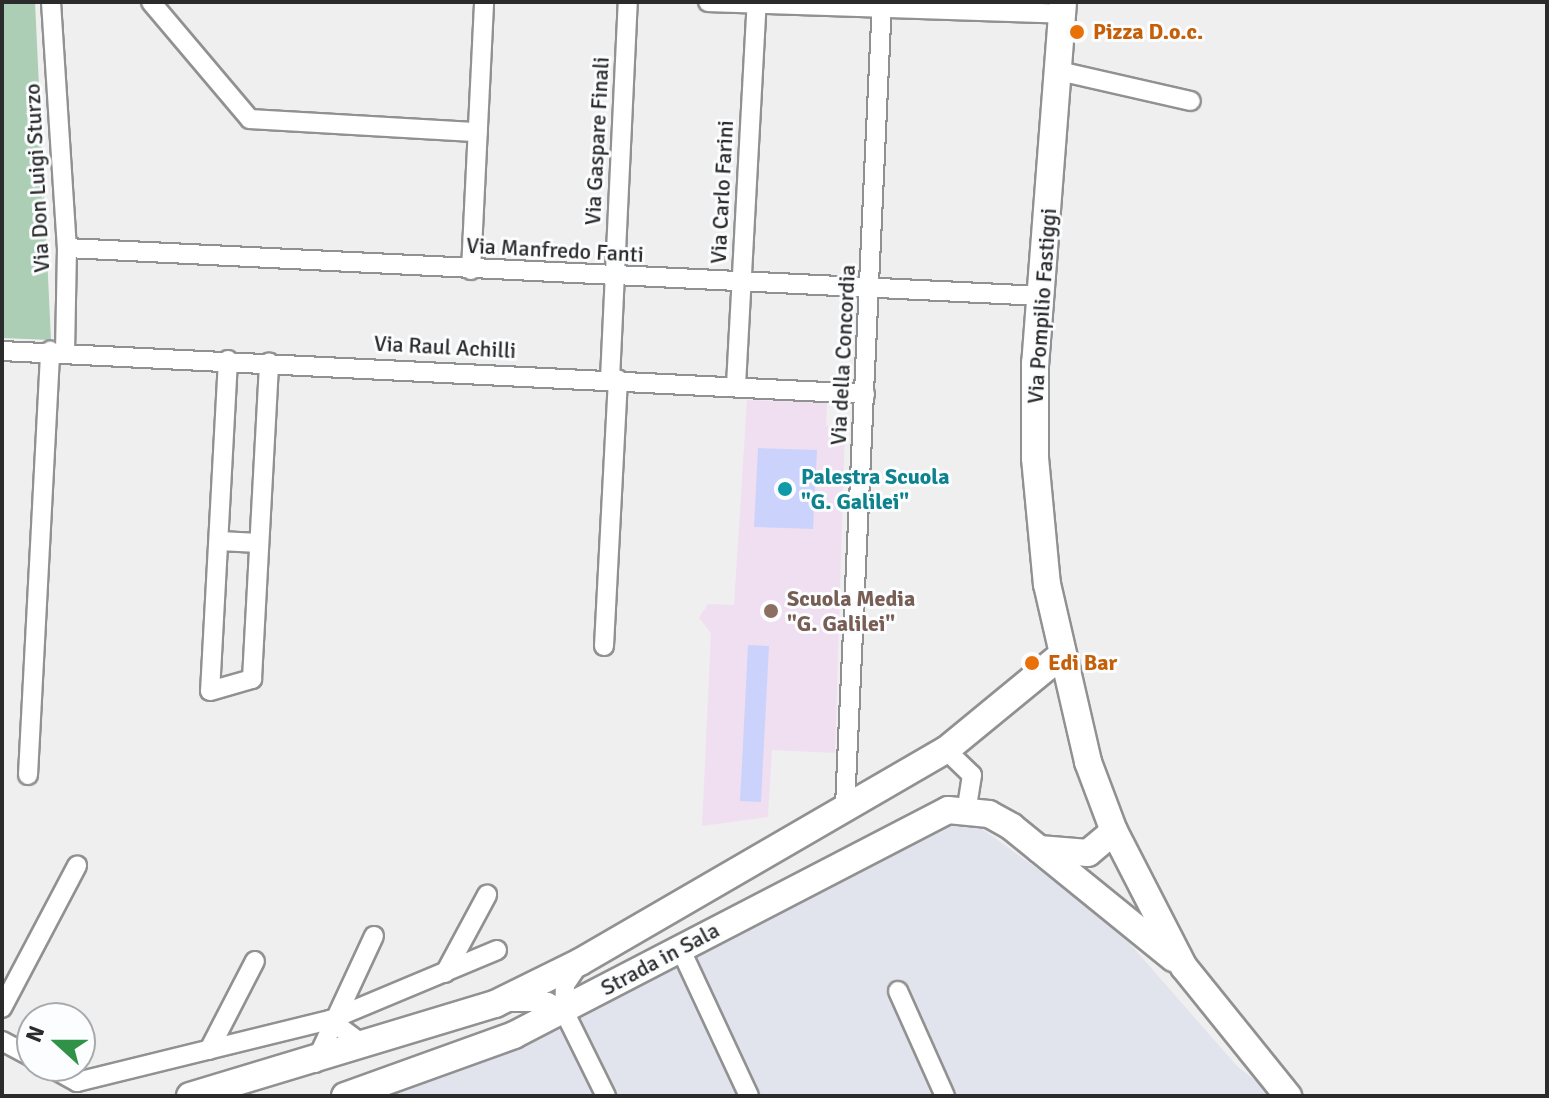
<!DOCTYPE html>
<html>
<head>
<meta charset="utf-8">
<style>
	body { margin:0 }
	#map { position:relative; width:1549px; height:1098px; overflow:hidden; background:#efeff0; font-family:Signika,sans-serif }
	div>[style] { position:absolute }
	.built>* { inset:0; background:#e2e4ed }
	.education>* { inset:0; background:#f0dff1 }
	.green>* { inset:0; background:#abceb5 }
	.building>* { inset:0; background:#cbd3fc }
	.roads { filter:drop-shadow(2px 0 #919192) drop-shadow(-2px 0 #919192) drop-shadow(0 2px #919192) drop-shadow(0 -2px #919192) }
	.street>* { height:18px; margin:-9px; padding:0 9px; transform-origin:9px; border-radius:9px; background:#fff }
	.secondary>* { height:26px; margin:-13px; padding:0 13px; transform-origin:13px; border-radius:13px; background:#fff }
	.dots>* { width:22px; height:22px; translate:-50% -50%; box-sizing:border-box; border:4px solid #fcfdfe; border-radius:50% }
	span { translate:-50% -50%; white-space:nowrap; text-align:center; line-height:1.15; -webkit-text-stroke:6px #fcfdfe; paint-order:stroke }
	.food-label { font-size:22px; color:#c56008; font-weight:700 }
	.left { translate:0 -50%; text-align:left }
	.street-label { font-size:22px; color:#2b2b2c }
	.culture-label { font-size:22px; color:#0d838f; font-weight:700 }
	.education-label { font-size:22px; color:#785e54; font-weight:700 }
	.frame { position:absolute; inset:0; border:4px solid #2b2b2c; pointer-events:none }
	.north { position:absolute; left:16px; top:1002px; width:80px; height:80px; box-sizing:border-box; background:#fcfdfe; border:2px solid #a8a9aa; border-radius:50%; rotate:291deg; font-size:22px; font-weight:700; line-height:32px; text-align:center; color:#2b2b2c }
	.north::after { content:''; display:block; margin:auto; width:28px; height:36px; background:#2f9247; clip-path:polygon(50% 0,100% 100%,50% 72%,0 100%) }
</style>
</head>
<body>
<div id="map">
	<div class="built">
		<i style="clip-path:polygon(958px 820px,974px 823px,1110px 921px,1237px 1066px,1275px 1096px,383px 1096px)"></i>
	</div>
	<div class="education">
		<i style="clip-path:polygon(747px 400px,827px 403px,826px 426px,845px 427px,835px 753px,772px 750px,768px 817px,702px 826px,711px 633px,699px 618px,708px 604px,734px 605px)"></i>
	</div>
	<div class="green">
		<i style="clip-path:polygon(2px 2px,35px 2px,51px 340px,2px 338px)"></i>
	</div>
	<div class="building">
		<i style="clip-path:polygon(758px 448px,817px 450px,813px 529px,754px 527px)"></i>
		<i style="clip-path:polygon(748px 645px,769px 646px,761px 802px,740px 801px)"></i>
	</div>
	<div class="roads">
		<div class="street">
			<i style="left:51px;top:2px;width:247px;rotate:86.3deg"></i>
			<i style="left:67px;top:248px;width:104px;rotate:91.1deg"></i>
			<i style="left:151px;top:2px;width:153px;rotate:49.8deg"></i>
			<i style="left:250px;top:119px;width:228px;rotate:3.3deg"></i>
			<i style="left:708px;top:2px;width:354px;rotate:1.9deg"></i>
			<i style="left:1059px;top:71px;width:135px;rotate:12.8deg"></i>
			<i style="left:67px;top:248px;width:974px;rotate:2.82deg"></i>
			<i style="left:471px;top:270px;width:268px;rotate:-87.2deg"></i>
			<i style="left:2px;top:351px;width:864px;rotate:2.85deg"></i>
			<i style="left:228px;top:360px;width:331px;rotate:93.1deg"></i>
			<i style="left:210px;top:691px;width:44px;rotate:-15.9deg"></i>
			<i style="left:252px;top:679px;width:317px;rotate:-86.9deg"></i>
			<i style="left:610px;top:379px;width:377px;rotate:-87.3deg"></i>
			<i style="left:736px;top:385px;width:384px;rotate:-86.9deg"></i>
			<i style="left:219px;top:541px;width:40px;rotate:2.9deg"></i>
			<i style="left:604px;top:646px;width:267px;rotate:-87deg"></i>
			<i style="left:946px;top:750px;width:36px;rotate:44deg"></i>
			<i style="left:972px;top:775px;width:33px;rotate:99deg"></i>
			<i style="left:28px;top:775px;width:425px;rotate:-87deg"></i>
			<i style="left:845px;top:806px;width:805px;rotate:-87.37deg"></i>
			<i style="left:680px;top:948px;width:163px;rotate:65deg"></i>
			<i style="left:579px;top:964px;width:25px;rotate:124deg"></i>
			<i style="left:565px;top:985px;width:26px;rotate:92deg"></i>
			<i style="left:564px;top:1011px;width:95px;rotate:63.7deg"></i>
			<i style="left:445px;top:973px;width:89px;rotate:-61.7deg"></i>
			<i style="left:898px;top:991px;width:115px;rotate:65.9deg"></i>
			<i style="left:510px;top:1002px;width:38px"></i>
			<i style="left:548px;top:1002px;width:18px;rotate:29deg"></i>
			<i style="left:2px;top:1008px;width:161px;rotate:-62.2deg"></i>
			<i style="left:330px;top:1020px;width:44px;rotate:36.6deg"></i>
			<i style="left:2px;top:1041px;width:34px;rotate:28deg"></i>
			<i style="left:209px;top:1050px;width:100px;rotate:-62.7deg"></i>
			<i style="left:315px;top:1063px;width:140px;rotate:-65.1deg"></i>
			<i style="left:48px;top:1066px;width:33px;rotate:29deg"></i>
			<i style="left:77px;top:1082px;width:260px;rotate:-13.8deg"></i>
			<i style="left:330px;top:1020px;width:181px;rotate:-22.7deg"></i>
		</div>
		<div class="secondary">
			<i style="left:1063px;top:2px;width:362px;rotate:94.4deg"></i>
			<i style="left:1035px;top:363px;width:95px;rotate:90deg"></i>
			<i style="left:1035px;top:458px;width:127px;rotate:84.6deg"></i>
			<i style="left:1047px;top:584px;width:183px;rotate:77deg"></i>
			<i style="left:1088px;top:762px;width:74px;rotate:69.4deg"></i>
			<i style="left:1114px;top:831px;width:153px;rotate:62.8deg"></i>
			<i style="left:1184px;top:967px;width:166px;rotate:51.1deg"></i>
			<i style="left:1039px;top:849px;width:49px;rotate:4.7deg"></i>
			<i style="left:1088px;top:853px;width:34px;rotate:-40deg"></i>
			<i style="left:190px;top:1096px;width:319px;rotate:-16.8deg"></i>
			<i style="left:495px;top:1004px;width:95px;rotate:-26.3deg"></i>
			<i style="left:580px;top:962px;width:423px;rotate:-30.1deg"></i>
			<i style="left:946px;top:750px;width:151px;rotate:-39.4deg"></i>
			<i style="left:345px;top:1096px;width:180px;rotate:-19.8deg"></i>
			<i style="left:514px;top:1035px;width:489px;rotate:-27.4deg"></i>
			<i style="left:948px;top:810px;width:41px;rotate:5.6deg"></i>
			<i style="left:989px;top:814px;width:26px;rotate:29deg"></i>
			<i style="left:1012px;top:827px;width:208px;rotate:39.1deg"></i>
		</div>
	</div>
	<div class="dots">
		<i style="left:1077px;top:32px;background:#e8710a"></i>
		<i style="left:785px;top:489px;background:#0f9aa8"></i>
		<i style="left:771px;top:611px;background:#8d6e63"></i>
		<i style="left:1032px;top:663px;background:#e8710a"></i>
	</div>
	<div class="food-label">
		<span class="left" style="left:1093px;top:32px">Pizza D.o.c.</span>
		<span class="left" style="left:1048px;top:663px">Edi Bar</span>
	</div>
	<div class="street-label">
		<span style="left:597px;top:141px;rotate:-87deg">Via Gaspare Finali</span>
		<span style="left:37px;top:178px;rotate:-93deg">Via Don Luigi Sturzo</span>
		<span style="left:722px;top:192px;rotate:-87deg">Via Carlo Farini</span>
		<span style="left:555px;top:250px;rotate:3deg">Via Manfredo Fanti</span>
		<span style="left:1042px;top:306px;rotate:-86deg">Via Pompilio Fastiggi</span>
		<span style="left:445px;top:347px;rotate:3deg">Via Raul Achilli</span>
		<span style="left:843px;top:355px;rotate:-87deg">Via della Concordia</span>
		<span style="left:660px;top:959px;rotate:-28deg">Strada in Sala</span>
	</div>
	<div class="culture-label">
		<span class="left" style="left:801px;top:489px">Palestra Scuola<br>"G. Galilei"</span>
	</div>
	<div class="education-label">
		<span class="left" style="left:787px;top:611px">Scuola Media<br>"G. Galilei"</span>
	</div>
	<div class="frame"></div>
	<div class="north">N</div>
</div>
</body>
</html>
